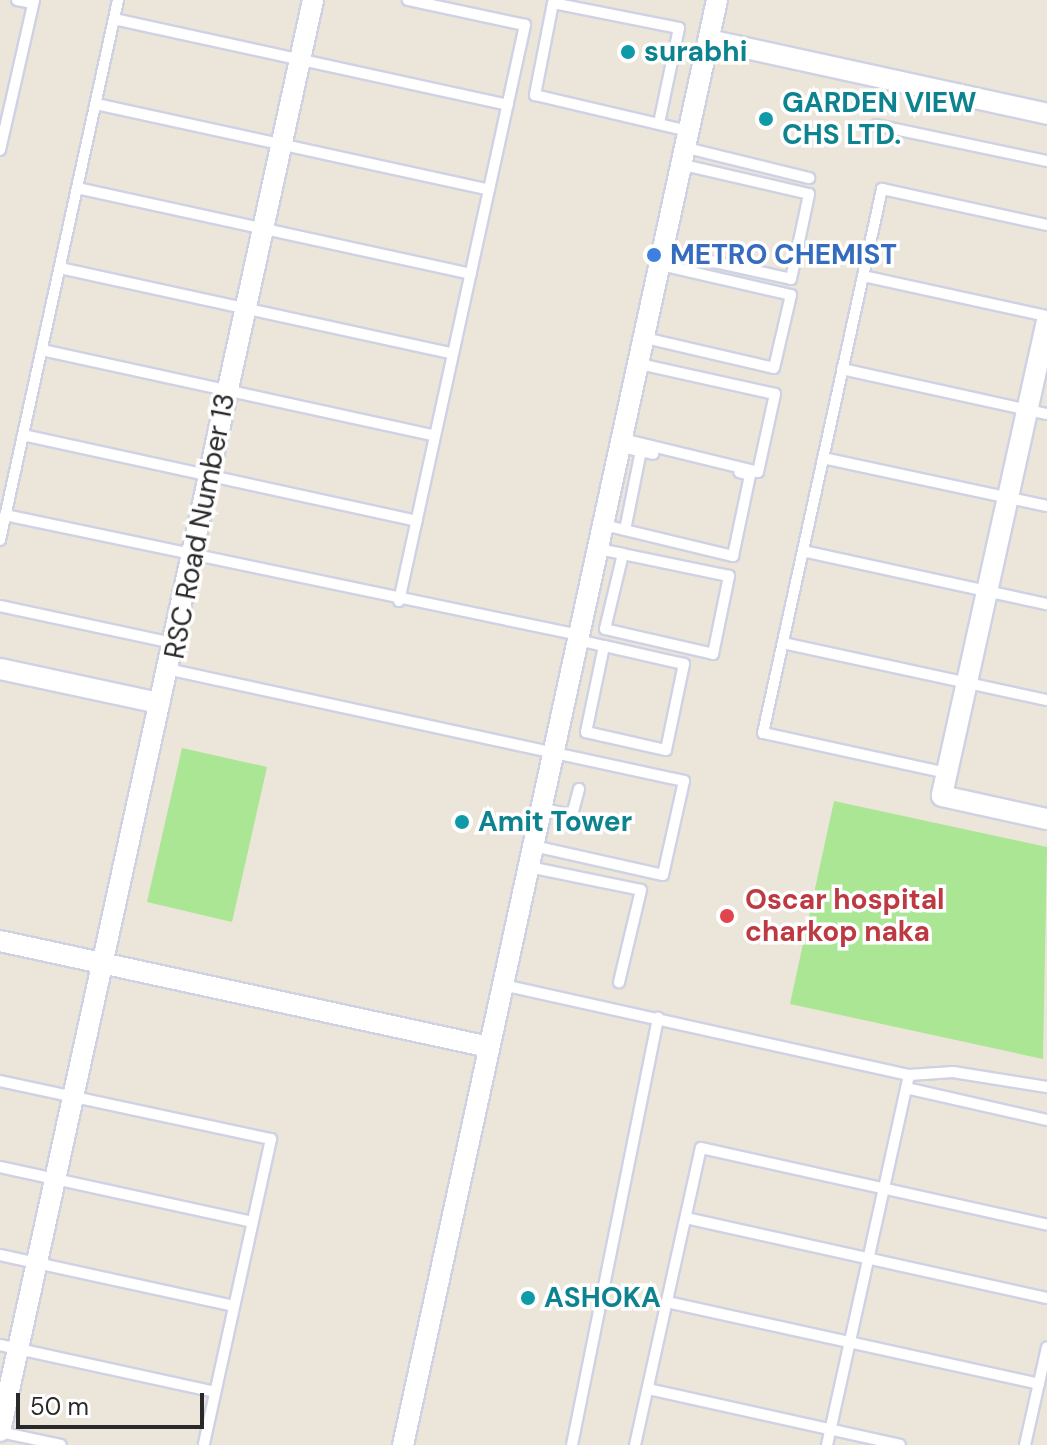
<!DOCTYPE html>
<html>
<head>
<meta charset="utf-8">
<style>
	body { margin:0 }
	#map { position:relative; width:1047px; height:1445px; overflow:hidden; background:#ece6da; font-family:"DM Sans",sans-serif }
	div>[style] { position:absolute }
	.green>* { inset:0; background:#aae693 }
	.roads { filter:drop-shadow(2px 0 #cfd2e3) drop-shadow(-2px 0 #cfd2e3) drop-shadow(0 2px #cfd2e3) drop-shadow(0 -2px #cfd2e3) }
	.service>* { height:10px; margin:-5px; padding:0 5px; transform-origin:5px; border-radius:5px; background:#fff }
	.minor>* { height:20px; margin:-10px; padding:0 10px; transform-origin:10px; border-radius:10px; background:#fff }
	.dots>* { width:22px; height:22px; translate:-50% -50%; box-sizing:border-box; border:4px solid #fff; border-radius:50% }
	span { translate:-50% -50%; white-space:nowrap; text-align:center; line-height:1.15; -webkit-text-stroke:7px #fff; paint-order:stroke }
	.culture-label { font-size:28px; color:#0d838f; font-weight:700 }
	.left { translate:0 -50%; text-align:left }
	.shop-label { font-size:28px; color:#366cbe; font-weight:700 }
	.street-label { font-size:28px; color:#292929 }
	.health-label { font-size:28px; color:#be3a42; font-weight:700 }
	.scale { position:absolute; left:16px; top:1393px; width:188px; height:36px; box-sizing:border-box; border:4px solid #292929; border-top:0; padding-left:10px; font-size:24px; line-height:28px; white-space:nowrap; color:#292929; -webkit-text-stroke:6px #fff; paint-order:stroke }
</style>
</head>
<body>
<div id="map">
	<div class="green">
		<i style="clip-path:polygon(182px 748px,267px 767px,232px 922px,147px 902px)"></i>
		<i style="clip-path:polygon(834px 801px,1047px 847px,1043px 1059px,790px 1004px)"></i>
	</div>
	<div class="roads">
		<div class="service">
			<i style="left:17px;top:0;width:16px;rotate:11deg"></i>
			<i style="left:114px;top:19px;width:403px;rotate:12.3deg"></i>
			<i style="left:96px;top:104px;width:402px;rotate:12.3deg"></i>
			<i style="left:659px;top:123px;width:97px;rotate:-78.1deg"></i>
			<i style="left:679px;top:28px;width:128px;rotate:-168.8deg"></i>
			<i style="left:553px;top:3px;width:94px;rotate:101.1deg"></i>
			<i style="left:535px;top:95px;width:158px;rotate:13.2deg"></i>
			<i style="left:876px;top:125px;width:175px;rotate:11.9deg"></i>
			<i style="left:687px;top:148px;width:126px;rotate:13.8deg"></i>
			<i style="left:0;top:150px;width:154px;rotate:-77.2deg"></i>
			<i style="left:77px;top:188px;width:403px;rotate:12.3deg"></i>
			<i style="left:665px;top:251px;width:129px;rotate:12.5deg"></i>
			<i style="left:791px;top:279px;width:87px;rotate:-78deg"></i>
			<i style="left:809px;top:194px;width:129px;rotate:-167deg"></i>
			<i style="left:60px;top:268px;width:402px;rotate:12.3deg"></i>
			<i style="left:863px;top:276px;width:188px;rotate:12.3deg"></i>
			<i style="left:645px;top:338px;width:132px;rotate:13.1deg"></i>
			<i style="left:774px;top:368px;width:75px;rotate:-76.9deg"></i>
			<i style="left:791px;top:295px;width:133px;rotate:-167deg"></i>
			<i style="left:42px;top:350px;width:402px;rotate:12.3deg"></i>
			<i style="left:842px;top:369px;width:210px;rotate:12.4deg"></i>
			<i style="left:23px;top:435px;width:403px;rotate:12.3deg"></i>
			<i style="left:623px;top:439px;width:139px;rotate:13.7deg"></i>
			<i style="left:758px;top:472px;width:80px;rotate:-77.7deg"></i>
			<i style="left:775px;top:394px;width:138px;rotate:-167.5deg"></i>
			<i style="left:621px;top:447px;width:33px;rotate:12deg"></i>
			<i style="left:823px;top:458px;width:229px;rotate:12.1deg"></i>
			<i style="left:5px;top:515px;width:586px;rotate:11.81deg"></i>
			<i style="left:604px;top:525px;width:133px;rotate:13.5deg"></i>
			<i style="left:733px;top:556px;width:83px;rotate:-78.1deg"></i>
			<i style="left:750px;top:475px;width:11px;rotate:-165deg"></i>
			<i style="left:625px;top:530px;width:81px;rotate:-78.6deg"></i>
			<i style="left:0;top:540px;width:553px;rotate:-77.67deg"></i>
			<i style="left:598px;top:549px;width:25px;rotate:11deg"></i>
			<i style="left:623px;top:554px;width:77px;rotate:103.5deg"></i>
			<i style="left:605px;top:629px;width:111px;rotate:13deg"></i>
			<i style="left:713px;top:654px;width:80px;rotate:-78.4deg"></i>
			<i style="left:729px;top:576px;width:108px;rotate:-168.3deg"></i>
			<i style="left:803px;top:551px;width:250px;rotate:12.3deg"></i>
			<i style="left:399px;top:601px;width:590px;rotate:-77.66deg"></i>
			<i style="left:525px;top:25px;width:120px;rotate:-167.9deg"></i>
			<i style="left:0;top:606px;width:176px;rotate:12.1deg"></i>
			<i style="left:578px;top:640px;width:27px;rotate:13deg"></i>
			<i style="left:604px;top:646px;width:88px;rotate:101.8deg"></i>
			<i style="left:586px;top:732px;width:82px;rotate:12.7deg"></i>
			<i style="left:666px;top:750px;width:88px;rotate:-78.2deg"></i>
			<i style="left:684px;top:664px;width:82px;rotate:-167.3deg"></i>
			<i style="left:783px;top:643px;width:270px;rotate:12.2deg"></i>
			<i style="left:167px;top:669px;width:529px;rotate:12.22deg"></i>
			<i style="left:684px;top:781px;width:96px;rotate:102.6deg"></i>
			<i style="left:663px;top:875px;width:133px;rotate:-167.4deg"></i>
			<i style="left:947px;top:773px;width:188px;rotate:-167.7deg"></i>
			<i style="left:763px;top:733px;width:557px;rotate:-77.66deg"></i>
			<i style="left:882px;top:189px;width:169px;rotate:12.3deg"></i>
			<i style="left:541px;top:808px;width:32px;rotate:13deg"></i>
			<i style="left:572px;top:815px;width:27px;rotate:-75deg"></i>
			<i style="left:529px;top:867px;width:114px;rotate:11.6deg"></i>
			<i style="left:641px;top:890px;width:95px;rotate:103.4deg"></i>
			<i style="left:503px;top:985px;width:416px;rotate:12.5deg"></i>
			<i style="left:909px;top:1075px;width:44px;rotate:-3.9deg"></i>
			<i style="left:953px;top:1072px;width:95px;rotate:9.1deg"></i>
			<i style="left:0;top:1081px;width:277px;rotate:12.1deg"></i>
			<i style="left:271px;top:1139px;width:313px;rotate:102.4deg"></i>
			<i style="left:906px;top:1088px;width:145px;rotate:12.8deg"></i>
			<i style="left:0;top:1167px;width:258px;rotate:12.3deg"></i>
			<i style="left:686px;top:1218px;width:370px;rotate:12.5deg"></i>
			<i style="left:0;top:1255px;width:239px;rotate:12.3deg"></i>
			<i style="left:667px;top:1302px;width:381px;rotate:12.4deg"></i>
			<i style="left:0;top:1345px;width:220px;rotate:12.3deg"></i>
			<i style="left:648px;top:1389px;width:258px;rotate:12.5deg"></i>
			<i style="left:0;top:1432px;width:62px;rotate:12deg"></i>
			<i style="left:572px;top:1445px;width:436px;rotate:-78.6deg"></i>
			<i style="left:635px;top:1445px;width:304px;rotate:-77.5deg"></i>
			<i style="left:701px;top:1148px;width:354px;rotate:12.5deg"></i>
			<i style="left:827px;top:1445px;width:379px;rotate:-77.5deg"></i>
			<i style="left:1025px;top:1445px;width:100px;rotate:-77.3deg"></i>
		</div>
		<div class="minor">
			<i style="left:709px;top:40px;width:346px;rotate:12.3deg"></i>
			<i style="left:1047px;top:321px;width:486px;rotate:102.5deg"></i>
			<i style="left:942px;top:796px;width:107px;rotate:12.4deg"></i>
			<i style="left:0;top:669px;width:163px;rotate:12.1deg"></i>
			<i style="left:0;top:941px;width:500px;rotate:12.23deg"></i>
			<i style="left:0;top:1431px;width:1465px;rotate:-77.66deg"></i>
			<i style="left:403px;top:1445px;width:1479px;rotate:-77.74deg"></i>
		</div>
	</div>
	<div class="dots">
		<i style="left:628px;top:52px;background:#0f9aa8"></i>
		<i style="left:766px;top:119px;background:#0f9aa8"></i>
		<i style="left:654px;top:255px;background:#3f7fe0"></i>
		<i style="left:462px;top:822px;background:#0f9aa8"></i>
		<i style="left:727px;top:916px;background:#e0444e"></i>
		<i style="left:528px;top:1298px;background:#0f9aa8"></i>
	</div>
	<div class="culture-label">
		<span class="left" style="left:644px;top:52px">surabhi</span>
		<span class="left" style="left:782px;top:119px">GARDEN VIEW<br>CHS LTD.</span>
		<span class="left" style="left:478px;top:822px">Amit Tower</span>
		<span class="left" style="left:544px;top:1298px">ASHOKA</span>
	</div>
	<div class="shop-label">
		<span class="left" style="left:670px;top:255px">METRO CHEMIST</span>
	</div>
	<div class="street-label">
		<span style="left:200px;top:526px;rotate:-79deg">RSC Road Number 13</span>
	</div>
	<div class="health-label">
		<span class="left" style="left:745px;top:916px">Oscar hospital<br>charkop naka</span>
	</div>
	<div class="scale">50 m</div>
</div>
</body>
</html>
